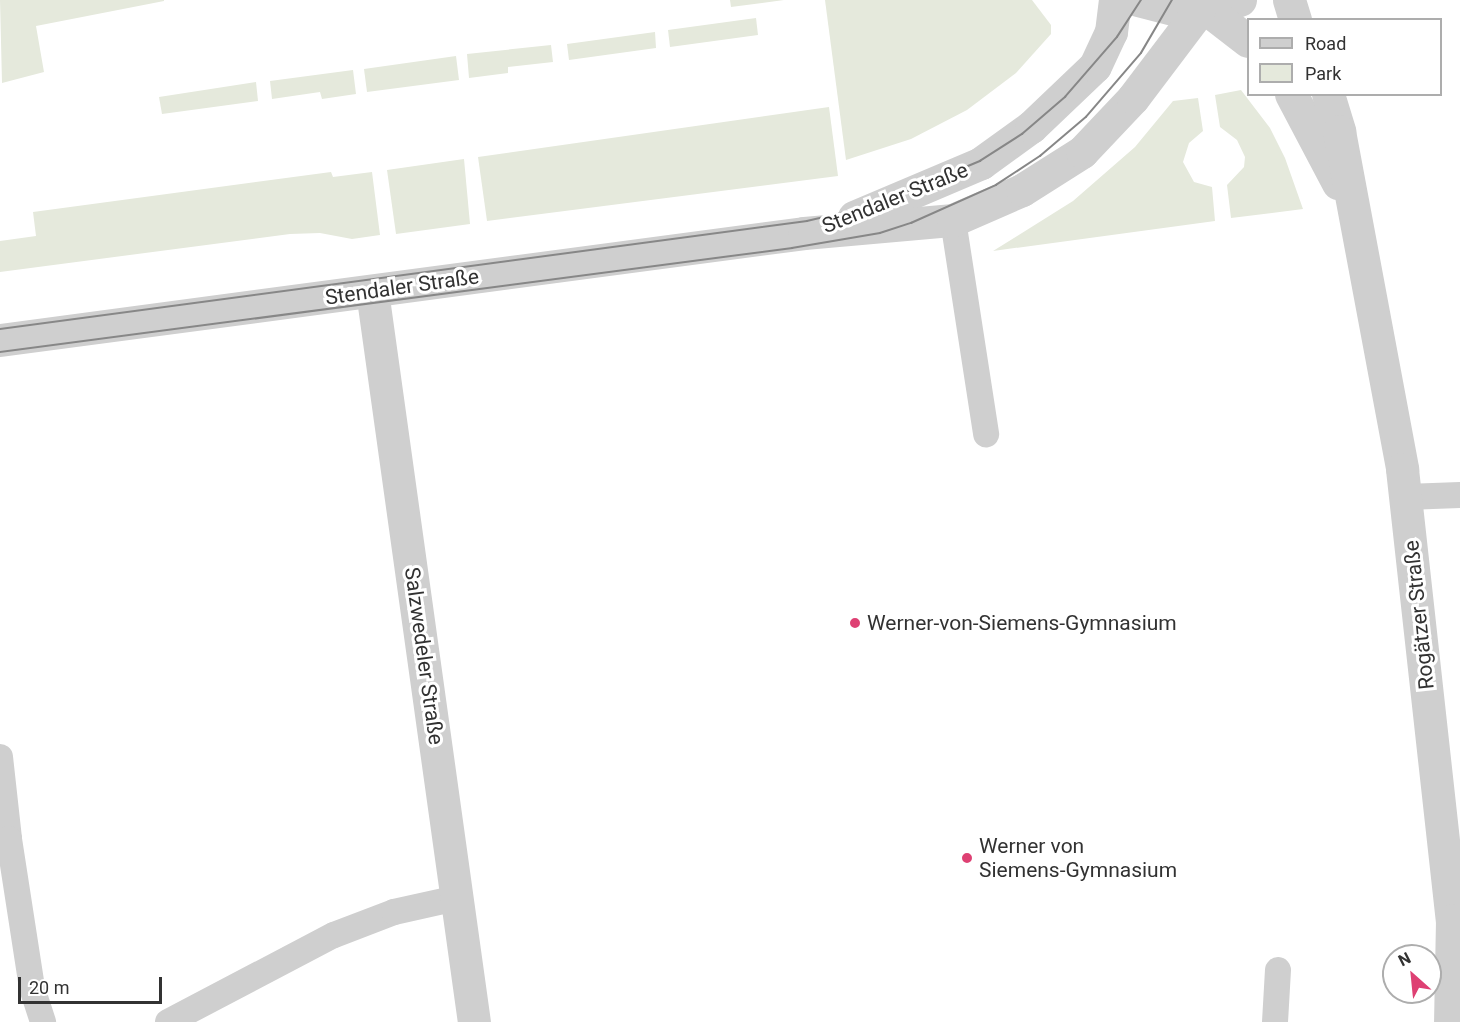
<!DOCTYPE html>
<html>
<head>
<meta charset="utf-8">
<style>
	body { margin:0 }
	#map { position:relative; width:1460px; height:1022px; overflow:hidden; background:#fff; font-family:Roboto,sans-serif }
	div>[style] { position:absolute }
	.green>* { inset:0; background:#e5e9dc }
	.service>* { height:26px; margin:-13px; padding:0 13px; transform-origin:13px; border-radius:13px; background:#cfcfcf }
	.minor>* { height:33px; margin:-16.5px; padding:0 16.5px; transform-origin:16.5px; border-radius:16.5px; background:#cfcfcf }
	.tertiary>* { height:33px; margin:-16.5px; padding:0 16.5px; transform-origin:16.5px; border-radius:16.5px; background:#cfcfcf }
	.tram>* { height:1.5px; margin:-0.75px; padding:0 0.75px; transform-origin:0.75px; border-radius:0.75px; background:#878787 }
	.dots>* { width:16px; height:16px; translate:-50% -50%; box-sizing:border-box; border:3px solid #fff; border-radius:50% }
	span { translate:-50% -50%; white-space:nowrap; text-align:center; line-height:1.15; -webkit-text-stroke:6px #fff; paint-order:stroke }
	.street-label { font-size:21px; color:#323232 }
	.poi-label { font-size:21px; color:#323232 }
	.left { translate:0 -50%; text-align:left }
	.legend { position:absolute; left:1247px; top:18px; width:195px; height:78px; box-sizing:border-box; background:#fff; border:2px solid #adadad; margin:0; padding:8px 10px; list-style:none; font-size:18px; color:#323232 }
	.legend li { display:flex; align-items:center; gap:12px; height:30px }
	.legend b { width:30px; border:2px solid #adadad }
	.north { position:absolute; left:1382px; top:944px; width:60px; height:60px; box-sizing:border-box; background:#fff; border:2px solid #adadad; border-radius:50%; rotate:333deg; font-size:16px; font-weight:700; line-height:24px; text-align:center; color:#323232 }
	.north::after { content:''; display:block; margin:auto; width:21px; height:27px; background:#de4073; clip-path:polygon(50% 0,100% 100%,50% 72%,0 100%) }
	.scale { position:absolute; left:18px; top:977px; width:144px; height:27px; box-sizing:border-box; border:3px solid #323232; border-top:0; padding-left:8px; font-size:18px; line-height:21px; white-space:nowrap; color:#323232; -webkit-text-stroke:4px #fff; paint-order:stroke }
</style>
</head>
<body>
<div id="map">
	<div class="green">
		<i style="clip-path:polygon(0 0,164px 0,164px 1px,36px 26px,44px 72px,2px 83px)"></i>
		<i style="clip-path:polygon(730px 0,784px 0,731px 7px)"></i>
		<i style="clip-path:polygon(825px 0,1032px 0,1051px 25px,1051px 34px,1016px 73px,967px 110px,911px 139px,846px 160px)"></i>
		<i style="clip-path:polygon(756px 18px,758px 35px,670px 47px,668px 30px)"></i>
		<i style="clip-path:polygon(655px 32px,656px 48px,569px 60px,567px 44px)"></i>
		<i style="clip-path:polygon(551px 45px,553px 62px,508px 67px,508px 73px,469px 78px,467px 54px)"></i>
		<i style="clip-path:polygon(456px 56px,459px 80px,367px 92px,364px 69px)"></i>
		<i style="clip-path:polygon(353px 70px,356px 94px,322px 99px,320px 92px,272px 99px,270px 81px)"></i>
		<i style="clip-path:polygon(256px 82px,258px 101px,162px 114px,159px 97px)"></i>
		<i style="clip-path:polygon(1241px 90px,1270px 128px,1285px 158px,1303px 209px,1231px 218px,1227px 185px,1244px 167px,1245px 157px,1237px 140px,1220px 127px,1215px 95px)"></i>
		<i style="clip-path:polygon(1198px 98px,1203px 131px,1189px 143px,1183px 162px,1194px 182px,1212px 187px,1215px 221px,993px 251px,1073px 201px,1135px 147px,1173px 101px)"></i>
		<i style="clip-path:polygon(829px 107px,838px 176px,487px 221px,478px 157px)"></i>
		<i style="clip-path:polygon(464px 159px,470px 224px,396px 234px,387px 170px)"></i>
		<i style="clip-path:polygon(331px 172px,333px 177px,372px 172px,380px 235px,352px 239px,320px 233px,290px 234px,0 272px,0 241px,36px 236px,33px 212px)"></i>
	</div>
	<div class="service">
		<i style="left:953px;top:220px;width:217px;rotate:81.2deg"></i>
		<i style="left:1406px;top:497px;width:54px;rotate:-2.1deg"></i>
		<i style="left:0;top:757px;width:82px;rotate:83.7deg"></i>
		<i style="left:0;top:840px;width:9px;rotate:-6deg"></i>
		<i style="left:9px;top:839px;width:151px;rotate:81.2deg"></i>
		<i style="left:32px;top:988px;width:36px;rotate:72deg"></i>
		<i style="left:168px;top:1022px;width:187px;rotate:-27.7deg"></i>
		<i style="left:334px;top:935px;width:64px;rotate:-21deg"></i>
		<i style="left:394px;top:912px;width:65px;rotate:-12.5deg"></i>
		<i style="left:1275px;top:1022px;width:52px;rotate:-86.7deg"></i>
	</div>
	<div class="minor">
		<i style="left:372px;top:291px;width:738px;rotate:82.06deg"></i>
	</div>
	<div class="tertiary">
		<i style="left:1138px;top:0;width:52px;rotate:14.6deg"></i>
		<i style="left:1188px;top:13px;width:21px;rotate:-5deg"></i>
		<i style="left:1209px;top:11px;width:33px;rotate:-20deg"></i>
		<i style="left:1289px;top:0;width:21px;rotate:73deg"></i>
		<i style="left:1209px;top:11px;width:49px;rotate:37.6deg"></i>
		<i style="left:1291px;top:94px;width:101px;rotate:62.2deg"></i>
		<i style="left:1328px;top:94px;width:39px;rotate:73deg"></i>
		<i style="left:1339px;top:131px;width:344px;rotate:79.4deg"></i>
		<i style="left:1402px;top:469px;width:454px;rotate:83.7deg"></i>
		<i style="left:1452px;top:920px;width:102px;rotate:91.1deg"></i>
		<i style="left:854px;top:217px;width:138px;rotate:-23deg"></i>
		<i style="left:981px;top:163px;width:62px;rotate:-35.8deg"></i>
		<i style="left:1031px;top:127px;width:88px;rotate:-43.6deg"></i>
		<i style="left:1095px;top:66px;width:38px;rotate:-65deg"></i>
		<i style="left:1111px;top:32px;width:32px;rotate:-83deg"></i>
		<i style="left:0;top:340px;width:811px;rotate:-7.58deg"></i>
		<i style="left:804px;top:233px;width:150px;rotate:-5deg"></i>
		<i style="left:953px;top:220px;width:75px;rotate:-23.5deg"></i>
		<i style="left:1022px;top:190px;width:71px;rotate:-32.3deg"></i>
		<i style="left:1082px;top:152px;width:74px;rotate:-46.6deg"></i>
		<i style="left:1133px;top:98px;width:108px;rotate:-52.9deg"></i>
	</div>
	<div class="tram">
		<i style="left:0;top:329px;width:814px;rotate:-7.62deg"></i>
		<i style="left:807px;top:221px;width:70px;rotate:-13.2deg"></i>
		<i style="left:875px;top:205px;width:114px;rotate:-22.7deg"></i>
		<i style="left:980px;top:161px;width:50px;rotate:-32.7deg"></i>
		<i style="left:1022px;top:134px;width:57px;rotate:-40.7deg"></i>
		<i style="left:1065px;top:97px;width:79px;rotate:-49.1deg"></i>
		<i style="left:1117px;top:37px;width:44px;rotate:-57deg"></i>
		<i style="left:0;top:352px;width:799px;rotate:-7.48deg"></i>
		<i style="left:792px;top:248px;width:89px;rotate:-9.7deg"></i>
		<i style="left:880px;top:233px;width:33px;rotate:-18deg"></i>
		<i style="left:911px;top:223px;width:93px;rotate:-24.1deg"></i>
		<i style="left:996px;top:185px;width:53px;rotate:-33.4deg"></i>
		<i style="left:1040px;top:156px;width:60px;rotate:-40.3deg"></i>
		<i style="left:1086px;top:117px;width:84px;rotate:-49.3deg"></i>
		<i style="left:1141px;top:53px;width:61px;rotate:-59.7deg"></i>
	</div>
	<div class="dots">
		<i style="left:855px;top:623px;background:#de4073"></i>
		<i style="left:967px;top:858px;background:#de4073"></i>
	</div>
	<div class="street-label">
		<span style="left:895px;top:198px;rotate:-22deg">Stendaler Straße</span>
		<span style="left:402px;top:287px;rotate:-8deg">Stendaler Straße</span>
		<span style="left:1419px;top:615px;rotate:-96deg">Rogätzer Straße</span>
		<span style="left:424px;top:656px;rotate:82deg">Salzwedeler Straße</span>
	</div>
	<div class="poi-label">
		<span class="left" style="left:867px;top:623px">Werner-von-Siemens-Gymnasium</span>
		<span class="left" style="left:979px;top:858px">Werner von<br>Siemens-Gymnasium</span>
	</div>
	<ul class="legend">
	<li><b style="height:8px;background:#cfcfcf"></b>Road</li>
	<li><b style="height:16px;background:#e5e9dc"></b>Park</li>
	</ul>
	<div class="north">N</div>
	<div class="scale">20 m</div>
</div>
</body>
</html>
